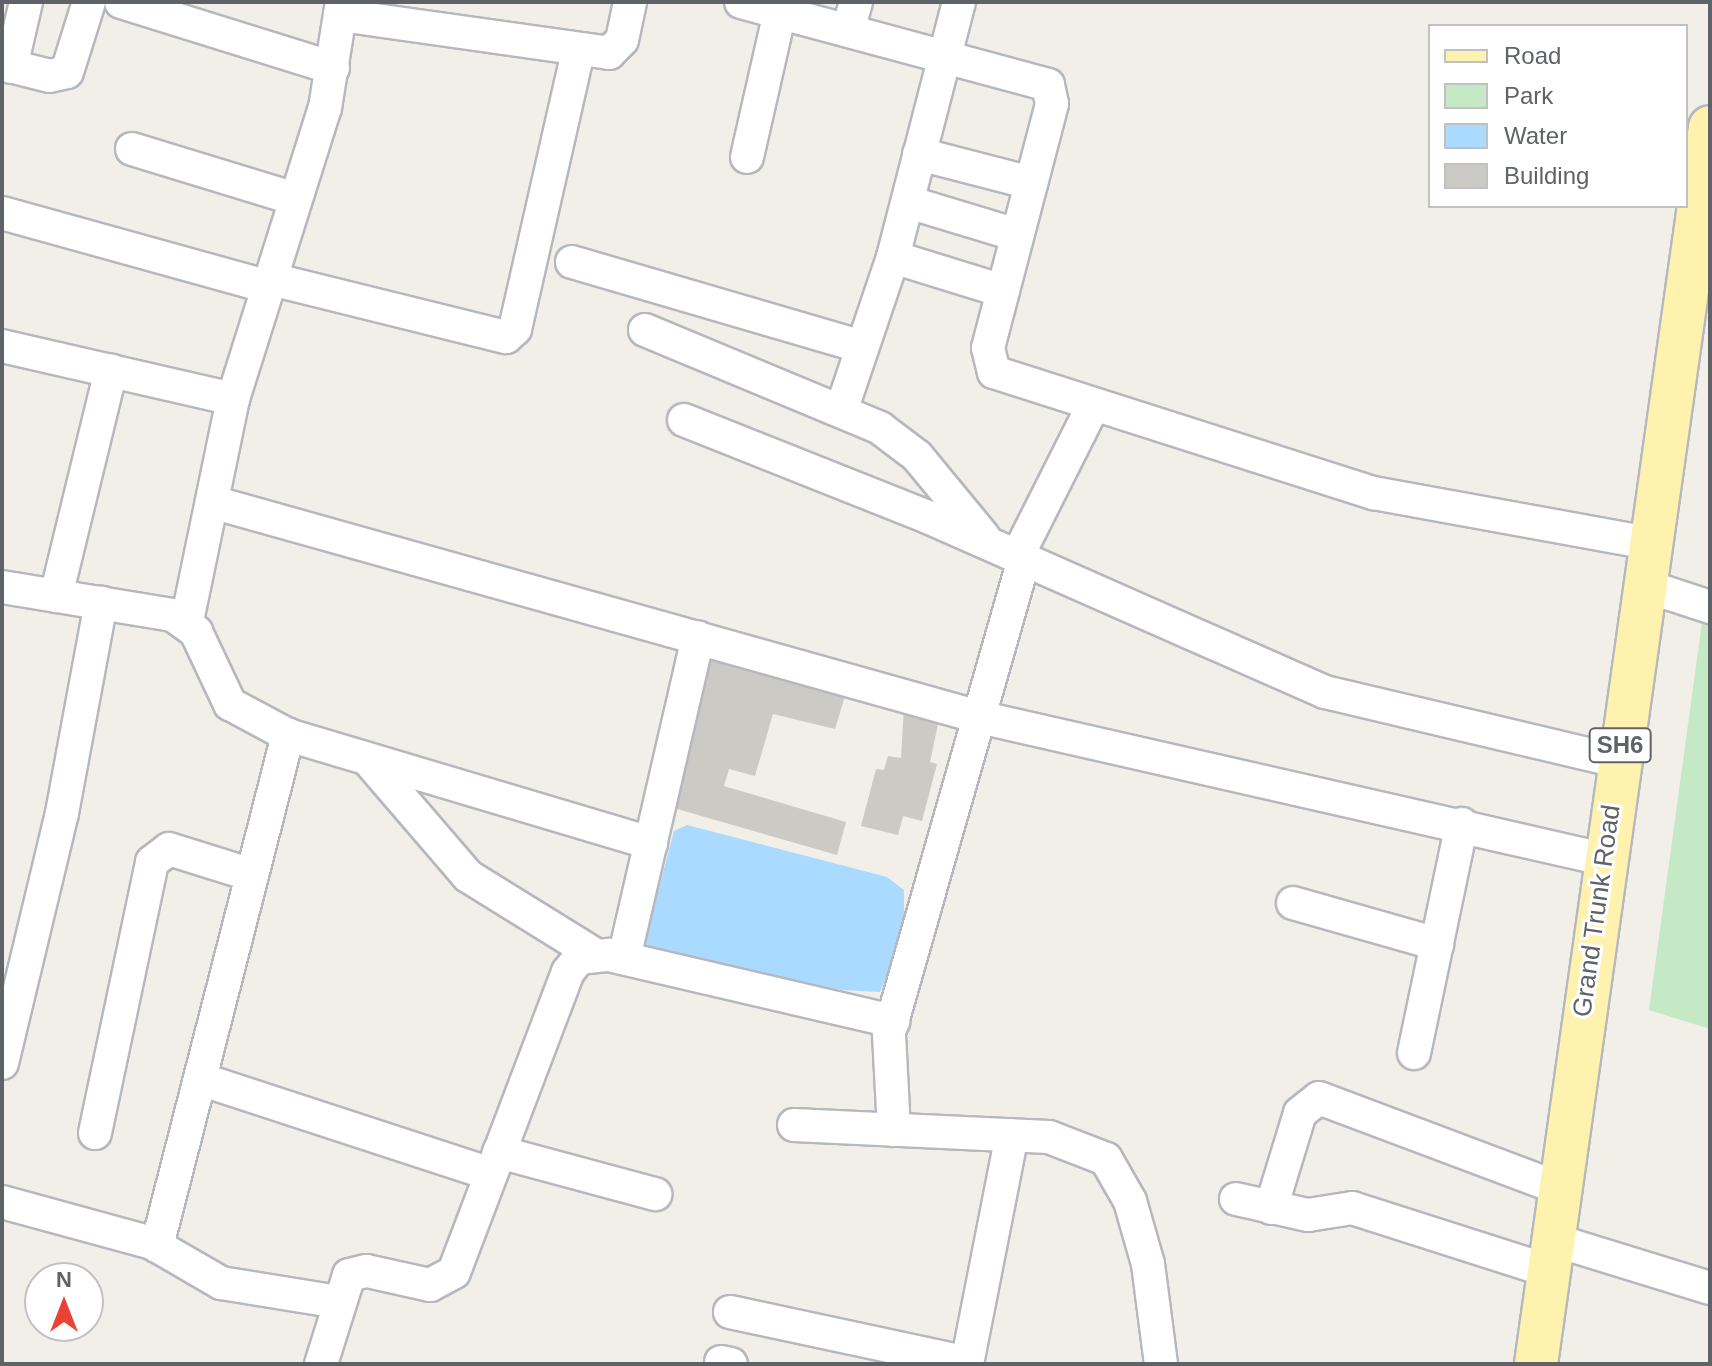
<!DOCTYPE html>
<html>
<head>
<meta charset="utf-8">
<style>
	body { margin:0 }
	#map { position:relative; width:1712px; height:1366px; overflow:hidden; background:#f1efe8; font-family:Helvetica,sans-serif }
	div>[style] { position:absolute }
	.green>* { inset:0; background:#c5e8c5 }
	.water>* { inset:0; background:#aadaff }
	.building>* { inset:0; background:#cccac5 }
	.roads { filter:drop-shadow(2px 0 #b5b8bc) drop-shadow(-2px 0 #b5b8bc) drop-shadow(0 2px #b5b8bc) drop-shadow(0 -2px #b5b8bc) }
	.minor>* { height:32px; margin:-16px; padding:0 16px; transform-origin:16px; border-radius:16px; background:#fff }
	.major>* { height:42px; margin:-21px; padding:0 21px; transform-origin:21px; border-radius:21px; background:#fff2af }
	span { translate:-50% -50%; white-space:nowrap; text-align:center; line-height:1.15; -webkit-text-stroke:6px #fff; paint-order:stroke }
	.shield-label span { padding:2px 6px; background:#fff; border:2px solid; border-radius:6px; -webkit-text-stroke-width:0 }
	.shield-label { font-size:24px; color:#5f6368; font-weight:700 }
	.street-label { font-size:26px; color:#5f6368 }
	.frame { position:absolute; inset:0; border:4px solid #5f6368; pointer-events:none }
	.legend { position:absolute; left:1428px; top:24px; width:260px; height:184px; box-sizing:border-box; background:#fff; border:2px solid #bfc1c3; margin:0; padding:10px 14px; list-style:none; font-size:24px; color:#5f6368 }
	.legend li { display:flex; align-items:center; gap:16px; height:40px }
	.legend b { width:40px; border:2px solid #bfc1c3 }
	.north { position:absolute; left:24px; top:1262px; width:80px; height:80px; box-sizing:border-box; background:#fff; border:2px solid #bfc1c3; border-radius:50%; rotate:0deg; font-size:22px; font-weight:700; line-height:32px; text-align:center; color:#5f6368 }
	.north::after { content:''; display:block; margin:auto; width:28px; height:36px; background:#ea4335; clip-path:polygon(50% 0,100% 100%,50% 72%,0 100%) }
</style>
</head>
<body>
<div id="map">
	<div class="green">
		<i style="clip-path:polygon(1703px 615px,1710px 617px,1710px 1029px,1649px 1010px)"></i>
	</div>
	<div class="water">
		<i style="clip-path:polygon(687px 825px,887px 877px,904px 890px,904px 932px,880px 992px,842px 990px,643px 949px,674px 831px)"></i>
	</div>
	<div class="building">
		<i style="clip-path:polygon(709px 656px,845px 696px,835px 729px,773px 714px,755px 776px,729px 769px,724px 786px,846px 822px,837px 855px,677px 809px)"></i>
		<i style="clip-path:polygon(904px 706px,940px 715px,930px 762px,937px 764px,922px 821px,903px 816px,898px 835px,861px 826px,876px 769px,884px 770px,888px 756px,901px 758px)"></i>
	</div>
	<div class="roads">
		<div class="minor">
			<i style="left:121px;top:2px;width:222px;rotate:17.3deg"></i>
			<i style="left:741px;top:2px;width:318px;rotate:15.1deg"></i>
			<i style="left:1048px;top:85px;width:19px;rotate:78deg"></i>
			<i style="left:1052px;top:104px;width:252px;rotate:104.7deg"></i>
			<i style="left:988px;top:348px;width:25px;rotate:76deg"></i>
			<i style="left:994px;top:372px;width:399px;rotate:17.7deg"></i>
			<i style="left:1374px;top:493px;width:280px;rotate:10.3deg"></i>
			<i style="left:340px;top:15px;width:272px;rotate:8deg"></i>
			<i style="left:609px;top:53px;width:18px;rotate:-45deg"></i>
			<i style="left:622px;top:40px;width:39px;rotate:-78deg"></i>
			<i style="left:848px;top:30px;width:29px;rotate:-74deg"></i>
			<i style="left:2px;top:64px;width:49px;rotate:14deg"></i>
			<i style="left:50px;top:76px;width:17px;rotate:-13deg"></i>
			<i style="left:67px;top:72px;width:73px;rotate:-72.6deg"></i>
			<i style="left:11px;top:67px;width:67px;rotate:-77deg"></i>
			<i style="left:132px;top:149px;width:171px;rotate:17deg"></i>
			<i style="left:919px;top:154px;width:116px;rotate:14.5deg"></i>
			<i style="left:747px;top:157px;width:149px;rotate:-77.2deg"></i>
			<i style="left:908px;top:202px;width:114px;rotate:16.8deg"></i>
			<i style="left:2px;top:213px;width:276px;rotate:15.5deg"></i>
			<i style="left:893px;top:257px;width:115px;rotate:17.2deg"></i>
			<i style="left:572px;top:262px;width:302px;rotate:16.3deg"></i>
			<i style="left:271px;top:279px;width:242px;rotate:13.9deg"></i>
			<i style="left:506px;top:337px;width:12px;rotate:-42deg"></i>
			<i style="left:515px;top:329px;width:285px;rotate:-77.2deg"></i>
			<i style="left:645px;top:330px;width:255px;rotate:22.6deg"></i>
			<i style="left:880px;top:428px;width:46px;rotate:37.1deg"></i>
			<i style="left:917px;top:456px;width:104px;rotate:50.5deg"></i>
			<i style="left:2px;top:346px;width:237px;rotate:12.9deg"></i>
			<i style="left:842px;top:408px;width:159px;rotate:-71.3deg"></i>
			<i style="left:893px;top:257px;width:263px;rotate:-75.5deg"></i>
			<i style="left:684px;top:420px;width:263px;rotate:21.7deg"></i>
			<i style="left:928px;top:517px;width:434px;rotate:23.8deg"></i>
			<i style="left:1325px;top:692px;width:301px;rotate:13.3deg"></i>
			<i style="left:212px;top:502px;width:797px;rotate:15.66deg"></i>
			<i style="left:979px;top:717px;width:640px;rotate:12.82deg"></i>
			<i style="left:1017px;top:557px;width:169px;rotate:-63.3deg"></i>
			<i style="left:1643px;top:585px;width:71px;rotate:18.2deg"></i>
			<i style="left:2px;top:587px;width:173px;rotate:9.3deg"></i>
			<i style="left:173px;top:615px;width:29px;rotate:36deg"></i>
			<i style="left:196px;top:632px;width:80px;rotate:64.7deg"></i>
			<i style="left:230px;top:704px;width:66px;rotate:28.1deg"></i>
			<i style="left:288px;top:735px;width:379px;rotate:16.6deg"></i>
			<i style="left:56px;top:596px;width:232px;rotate:-76.3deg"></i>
			<i style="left:187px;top:621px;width:227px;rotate:-78.3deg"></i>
			<i style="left:233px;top:399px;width:305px;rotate:-72.5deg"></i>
			<i style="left:325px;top:108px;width:107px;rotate:-80.9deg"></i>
			<i style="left:370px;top:762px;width:150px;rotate:49.3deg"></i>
			<i style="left:468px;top:876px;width:148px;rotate:31.8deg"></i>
			<i style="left:1293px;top:903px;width:150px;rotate:15.9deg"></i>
			<i style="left:624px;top:958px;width:329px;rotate:-77deg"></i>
			<i style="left:1414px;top:1053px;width:234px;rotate:-78.2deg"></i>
			<i style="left:2px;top:1063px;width:257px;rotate:-76.5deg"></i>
			<i style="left:62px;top:813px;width:214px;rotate:-79.5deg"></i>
			<i style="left:200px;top:1079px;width:306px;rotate:18.1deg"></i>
			<i style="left:794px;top:1125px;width:255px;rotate:2.7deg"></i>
			<i style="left:1049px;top:1137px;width:61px;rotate:21.1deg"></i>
			<i style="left:1106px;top:1159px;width:48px;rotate:60.3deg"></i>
			<i style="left:1130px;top:1201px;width:66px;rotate:74.1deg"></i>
			<i style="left:1148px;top:1264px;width:101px;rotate:82.6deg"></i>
			<i style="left:894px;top:1130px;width:97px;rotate:-93deg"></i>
			<i style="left:889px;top:1033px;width:493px;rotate:-74.1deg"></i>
			<i style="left:95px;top:1133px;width:277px;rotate:-78.1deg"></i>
			<i style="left:152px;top:862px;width:21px;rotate:-37deg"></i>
			<i style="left:169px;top:849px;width:87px;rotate:17.4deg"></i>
			<i style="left:499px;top:1152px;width:162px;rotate:15.1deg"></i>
			<i style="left:1236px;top:1199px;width:74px;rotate:12.5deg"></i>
			<i style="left:1308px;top:1215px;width:45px;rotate:-9deg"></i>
			<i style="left:1352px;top:1208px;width:207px;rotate:17.7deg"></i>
			<i style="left:2px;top:1202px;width:156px;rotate:15.3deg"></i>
			<i style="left:152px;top:1243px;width:80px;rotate:30.1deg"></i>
			<i style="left:221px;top:1283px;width:119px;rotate:9.2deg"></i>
			<i style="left:1271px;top:1208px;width:99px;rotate:-73deg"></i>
			<i style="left:1300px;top:1113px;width:24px;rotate:-38deg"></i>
			<i style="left:1319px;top:1098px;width:259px;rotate:20.6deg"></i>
			<i style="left:1554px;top:1240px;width:163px;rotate:17.1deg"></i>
			<i style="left:157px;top:1246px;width:528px;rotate:-75.62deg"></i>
			<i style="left:730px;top:1312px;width:242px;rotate:12.1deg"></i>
			<i style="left:721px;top:1362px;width:10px;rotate:11deg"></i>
			<i style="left:321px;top:1364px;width:93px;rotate:-72.5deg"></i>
			<i style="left:349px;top:1275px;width:18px;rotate:-13deg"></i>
			<i style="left:367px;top:1271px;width:65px;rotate:12.5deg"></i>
			<i style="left:430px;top:1285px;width:27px;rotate:-28deg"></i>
			<i style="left:454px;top:1272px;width:321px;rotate:-69.2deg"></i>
			<i style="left:568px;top:972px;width:18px;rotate:-52deg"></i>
			<i style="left:579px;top:958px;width:30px;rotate:-6deg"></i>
			<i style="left:609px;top:955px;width:292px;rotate:13.1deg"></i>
			<i style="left:967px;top:1364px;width:233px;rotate:-78.9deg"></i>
		</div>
		<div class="major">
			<i style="left:1536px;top:1364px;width:1249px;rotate:-81.99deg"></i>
		</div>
	</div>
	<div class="shield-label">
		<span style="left:1620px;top:745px">SH6</span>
	</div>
	<div class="street-label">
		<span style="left:1597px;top:911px;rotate:-82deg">Grand Trunk Road</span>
	</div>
	<div class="frame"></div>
	<ul class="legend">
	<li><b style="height:10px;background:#fff2af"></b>Road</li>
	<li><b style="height:22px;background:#c5e8c5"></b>Park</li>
	<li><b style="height:22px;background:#aadaff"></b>Water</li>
	<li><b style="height:22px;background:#cccac5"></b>Building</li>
	</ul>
	<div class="north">N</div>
</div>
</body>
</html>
